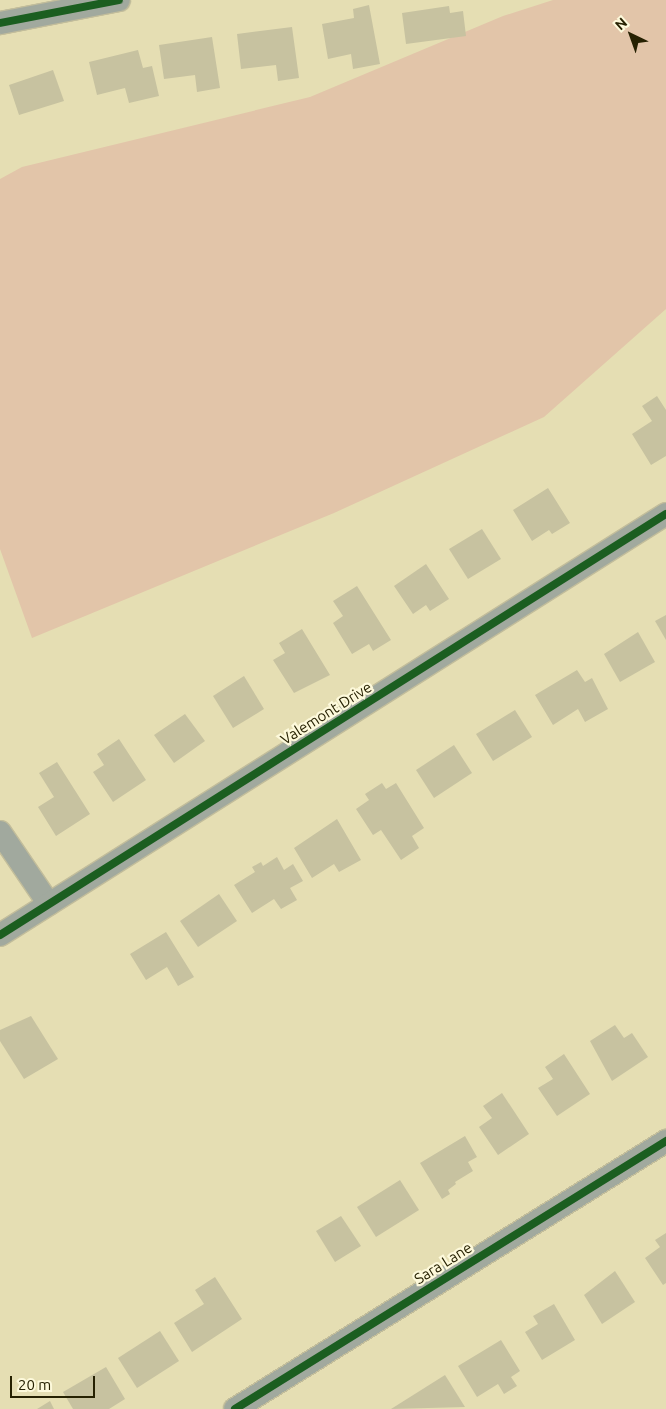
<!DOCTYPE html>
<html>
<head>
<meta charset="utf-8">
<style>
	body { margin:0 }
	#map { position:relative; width:666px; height:1409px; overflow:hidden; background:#e5deb3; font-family:Ubuntu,sans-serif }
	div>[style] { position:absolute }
	.green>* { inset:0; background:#e2c5a9 }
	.building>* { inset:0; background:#c7c2a0 }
	.roads { filter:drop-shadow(1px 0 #c2bd9b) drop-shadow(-1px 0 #c2bd9b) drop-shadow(0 1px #c2bd9b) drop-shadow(0 -1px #c2bd9b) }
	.minor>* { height:22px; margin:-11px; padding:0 11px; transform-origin:11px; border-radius:11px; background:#a1a99e }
	.cycleway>* { height:8px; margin:-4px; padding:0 4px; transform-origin:4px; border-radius:4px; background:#1b5e20 }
	span { translate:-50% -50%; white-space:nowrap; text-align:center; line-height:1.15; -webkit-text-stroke:4.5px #fdf9db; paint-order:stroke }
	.street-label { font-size:15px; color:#262102 }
	.north { position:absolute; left:606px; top:10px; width:50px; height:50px; -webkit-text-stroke:4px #fdf9db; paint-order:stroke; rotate:318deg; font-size:14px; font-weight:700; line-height:20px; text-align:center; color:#262102 }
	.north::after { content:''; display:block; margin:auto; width:18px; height:22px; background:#262102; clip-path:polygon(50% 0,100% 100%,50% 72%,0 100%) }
	.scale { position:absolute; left:10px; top:1376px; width:85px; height:22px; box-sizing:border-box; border:2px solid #262102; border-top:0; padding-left:6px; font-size:15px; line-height:18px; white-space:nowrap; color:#262102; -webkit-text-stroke:4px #fdf9db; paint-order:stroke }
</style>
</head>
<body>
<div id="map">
	<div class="green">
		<i style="clip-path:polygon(553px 0,666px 0,666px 309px,544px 417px,334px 513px,32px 638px,0 549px,0 179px,22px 167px,310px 97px,503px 16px)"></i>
	</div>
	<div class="building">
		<i style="clip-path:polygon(369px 5px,380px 64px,353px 69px,351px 54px,328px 59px,322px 24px,354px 18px,353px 9px)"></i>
		<i style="clip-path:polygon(449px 6px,450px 13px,463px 11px,466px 36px,406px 44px,402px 13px)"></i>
		<i style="clip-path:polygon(292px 27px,299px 78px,278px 81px,276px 65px,241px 69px,237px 34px)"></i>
		<i style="clip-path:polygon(212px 37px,220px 88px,197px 92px,195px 75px,164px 79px,159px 45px)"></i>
		<i style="clip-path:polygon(138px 50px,143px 68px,152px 66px,159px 96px,129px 103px,125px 88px,97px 95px,89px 62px)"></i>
		<i style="clip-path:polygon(53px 70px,64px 101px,19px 115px,9px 85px)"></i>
		<i style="clip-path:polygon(657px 396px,666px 410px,666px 456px,651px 465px,632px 434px,652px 421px,642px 406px)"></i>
		<i style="clip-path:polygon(548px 488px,570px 523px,552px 534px,549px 530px,532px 541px,513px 510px)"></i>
		<i style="clip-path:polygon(482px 529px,501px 559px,468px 579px,449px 549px)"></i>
		<i style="clip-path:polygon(426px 564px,449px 599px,430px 611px,426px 605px,413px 614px,394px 586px)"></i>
		<i style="clip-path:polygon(357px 586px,391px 640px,373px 651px,369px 644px,352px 654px,333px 623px,343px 616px,333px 601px)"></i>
		<i style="clip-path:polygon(666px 615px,666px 640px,655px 621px)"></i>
		<i style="clip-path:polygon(302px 629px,330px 675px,294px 693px,273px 660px,285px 653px,279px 643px)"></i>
		<i style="clip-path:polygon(638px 632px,655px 662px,620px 682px,604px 654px)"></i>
		<i style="clip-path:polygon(577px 670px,585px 682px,592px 678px,608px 709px,585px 722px,578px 709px,553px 725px,535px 695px)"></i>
		<i style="clip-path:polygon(244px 676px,264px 709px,233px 728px,213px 696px)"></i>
		<i style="clip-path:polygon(515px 710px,532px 737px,493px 761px,476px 734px)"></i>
		<i style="clip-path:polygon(185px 714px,205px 741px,174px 763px,154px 735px)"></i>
		<i style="clip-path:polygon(119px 739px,146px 780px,113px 802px,93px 772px,104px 765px,97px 754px)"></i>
		<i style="clip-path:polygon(454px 745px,472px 773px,434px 798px,416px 770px)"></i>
		<i style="clip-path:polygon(57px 762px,90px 814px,56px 836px,38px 807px,54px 797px,39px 773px)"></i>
		<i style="clip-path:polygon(382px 783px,386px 789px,396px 783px,424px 828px,412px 836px,419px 848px,401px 860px,381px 830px,373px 835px,356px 809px,369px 800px,365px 794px)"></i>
		<i style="clip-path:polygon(337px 819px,361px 860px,339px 872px,334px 864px,312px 878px,294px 848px)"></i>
		<i style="clip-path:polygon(277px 857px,284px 870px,293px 864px,303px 881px,290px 888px,297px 900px,281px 909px,274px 899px,252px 913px,234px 885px,255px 872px,252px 867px,261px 862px,263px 866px)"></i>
		<i style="clip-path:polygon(219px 894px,237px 921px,198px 947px,180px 921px)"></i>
		<i style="clip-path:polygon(166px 932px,194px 977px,178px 986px,167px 967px,146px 980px,130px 954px)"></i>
		<i style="clip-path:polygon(31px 1016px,58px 1059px,24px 1079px,0 1041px,0 1030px)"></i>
		<i style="clip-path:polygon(615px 1025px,624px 1038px,632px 1033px,648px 1057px,612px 1081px,590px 1041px)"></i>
		<i style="clip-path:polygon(564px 1054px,590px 1094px,557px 1116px,538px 1088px,553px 1079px,545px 1067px)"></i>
		<i style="clip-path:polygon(502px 1093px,529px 1134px,498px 1155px,479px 1127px,492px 1118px,483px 1106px)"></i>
		<i style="clip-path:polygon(465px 1136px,477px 1157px,468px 1162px,473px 1171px,455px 1182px,456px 1184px,448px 1190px,450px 1194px,442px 1199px,420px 1163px)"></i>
		<i style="clip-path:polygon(400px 1180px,419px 1210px,376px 1237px,357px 1207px)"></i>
		<i style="clip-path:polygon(341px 1216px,361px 1246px,335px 1262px,316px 1231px)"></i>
		<i style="clip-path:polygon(666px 1233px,666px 1283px,663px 1285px,645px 1258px,660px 1247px,655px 1240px)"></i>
		<i style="clip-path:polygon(615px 1271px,635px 1302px,602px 1324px,584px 1295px)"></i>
		<i style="clip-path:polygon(215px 1277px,242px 1319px,192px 1352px,174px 1323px,204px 1304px,195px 1290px)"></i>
		<i style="clip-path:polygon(554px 1304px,575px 1340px,542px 1360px,525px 1332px,538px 1324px,533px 1316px)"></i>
		<i style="clip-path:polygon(160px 1331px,179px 1361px,137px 1388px,118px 1358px)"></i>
		<i style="clip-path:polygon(501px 1340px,520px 1371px,511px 1377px,517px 1386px,504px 1394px,498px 1384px,477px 1397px,458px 1366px)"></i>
		<i style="clip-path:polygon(106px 1367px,125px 1399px,109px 1409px,73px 1409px,63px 1392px)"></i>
		<i style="clip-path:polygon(445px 1375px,465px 1407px,391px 1409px)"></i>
		<i style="clip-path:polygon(50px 1401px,54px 1409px,37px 1409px)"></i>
	</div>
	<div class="roads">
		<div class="minor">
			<i style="left:0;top:23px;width:121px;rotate:-10.9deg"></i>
			<i style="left:0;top:832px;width:87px;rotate:55.8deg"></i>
			<i style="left:0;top:935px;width:788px;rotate:-32.3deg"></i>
			<i style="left:235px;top:1409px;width:508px;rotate:-31.87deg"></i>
		</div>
	</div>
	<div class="cycleway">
		<i style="left:0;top:23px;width:121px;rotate:-10.9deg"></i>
		<i style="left:0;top:935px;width:788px;rotate:-32.3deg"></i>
		<i style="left:235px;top:1409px;width:508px;rotate:-31.87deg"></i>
	</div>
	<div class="street-label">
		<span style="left:326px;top:713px;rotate:-32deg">Valemont Drive</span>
		<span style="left:443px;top:1263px;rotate:-32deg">Sara Lane</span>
	</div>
	<div class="north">N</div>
	<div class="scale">20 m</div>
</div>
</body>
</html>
